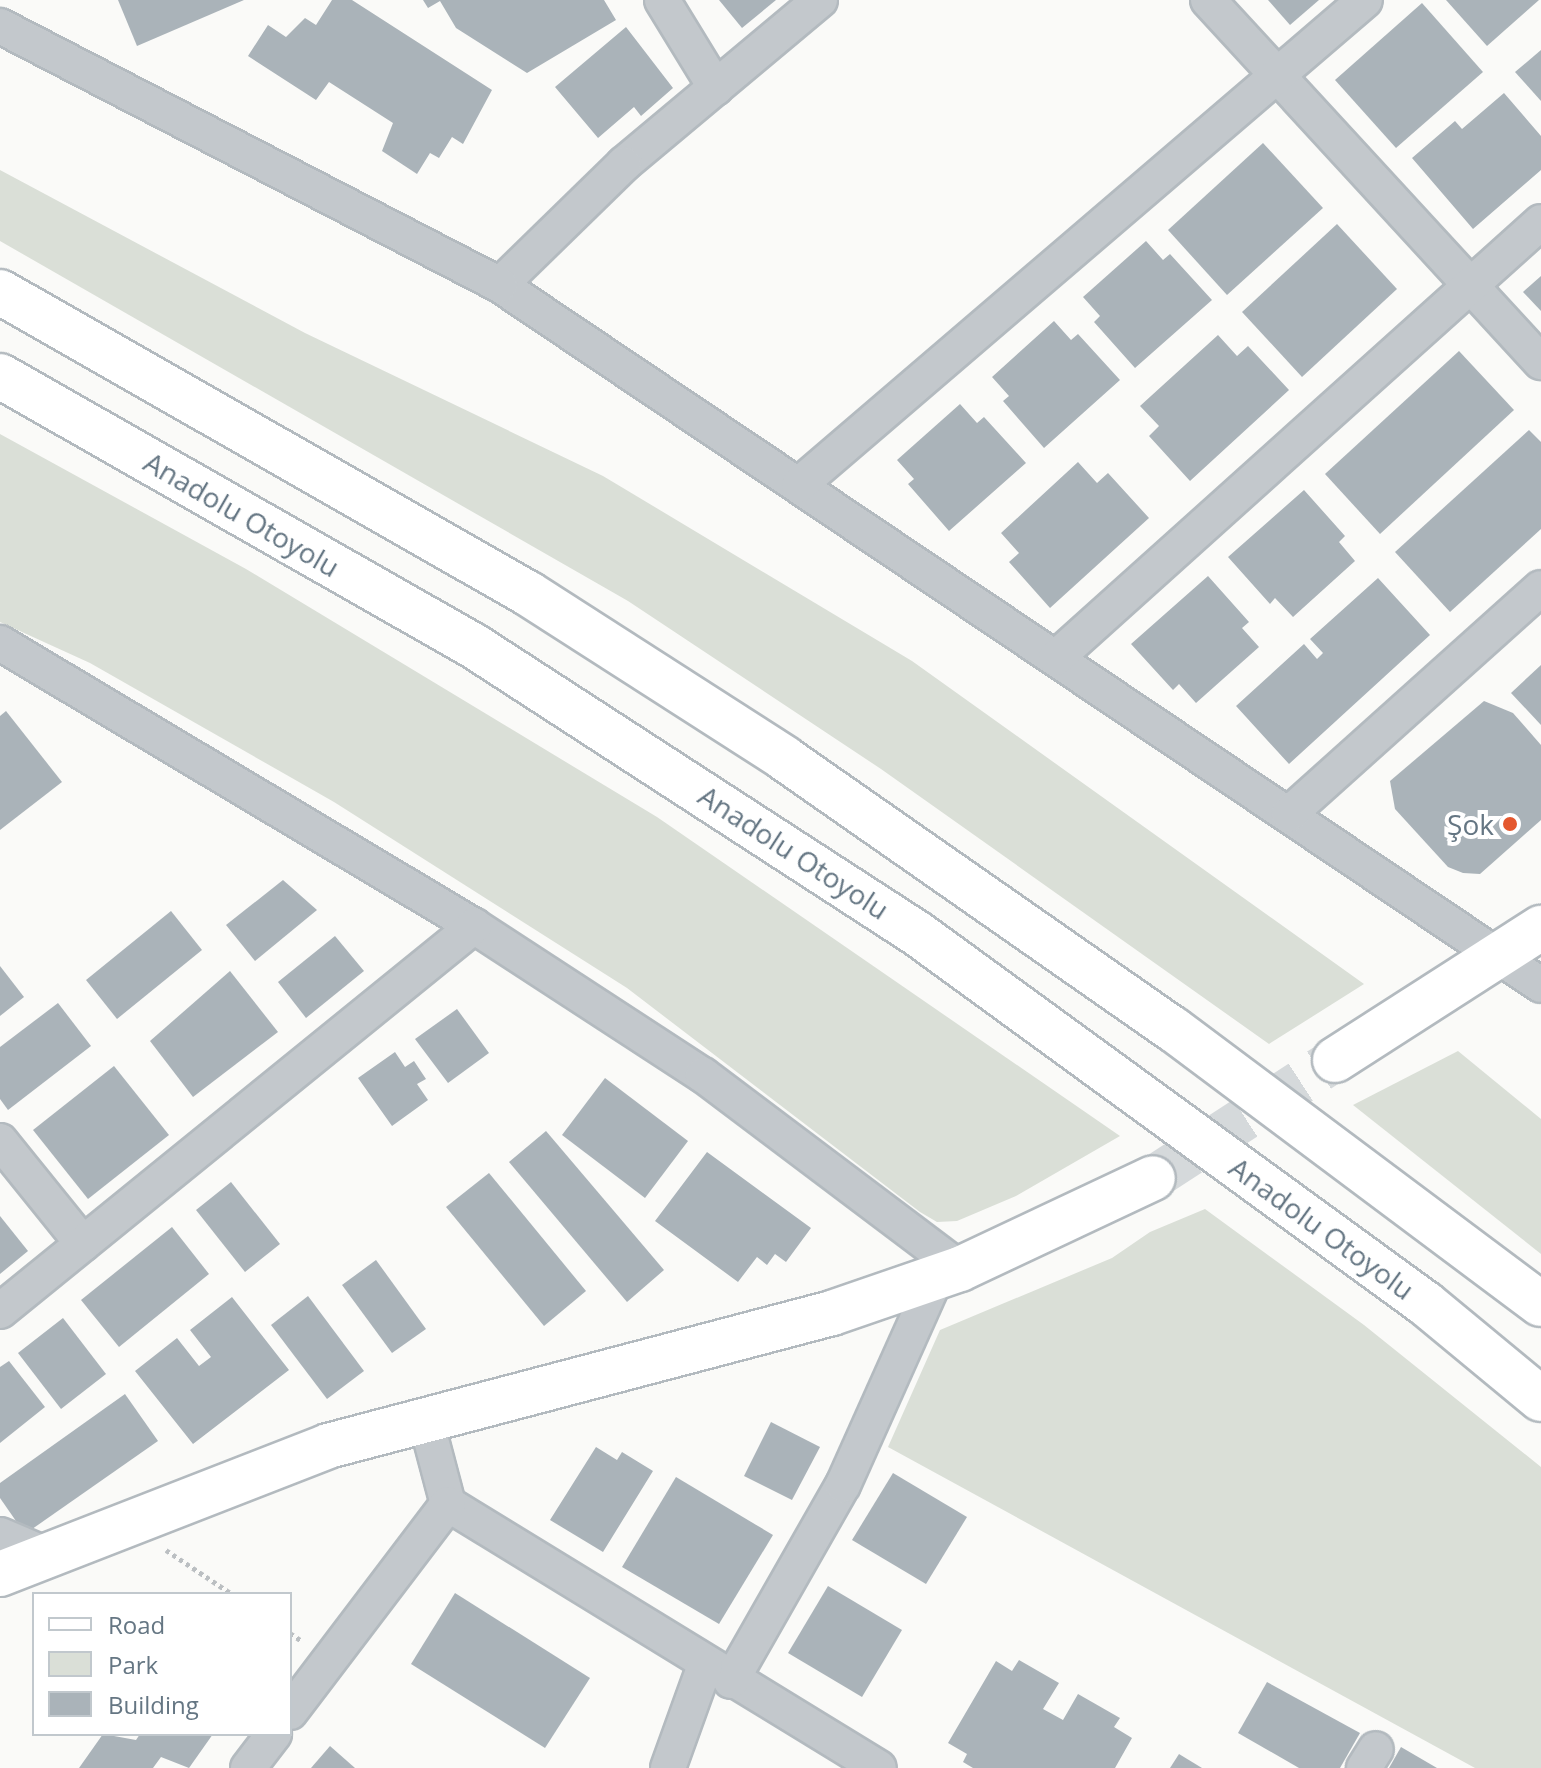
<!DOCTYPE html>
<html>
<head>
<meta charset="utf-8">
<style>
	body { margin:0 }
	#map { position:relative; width:1541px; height:1768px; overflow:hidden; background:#fafaf8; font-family:"Open Sans",sans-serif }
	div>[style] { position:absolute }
	.green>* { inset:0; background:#dadfd7 }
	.building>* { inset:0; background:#aab3b9 }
	.secondary-tunnel>* { height:44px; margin-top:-22px; transform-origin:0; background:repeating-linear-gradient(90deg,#d5d9db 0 44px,transparent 0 66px) }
	.path>* { height:5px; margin-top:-2.5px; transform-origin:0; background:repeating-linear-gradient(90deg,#bbbfc2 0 4px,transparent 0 8px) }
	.roads { filter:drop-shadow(2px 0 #b3babf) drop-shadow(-2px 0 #b3babf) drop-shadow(0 2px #b3babf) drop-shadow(0 -2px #b3babf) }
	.street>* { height:34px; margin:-17px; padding:0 17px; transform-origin:17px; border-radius:17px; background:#c3c8cc }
	.secondary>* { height:44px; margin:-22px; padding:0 22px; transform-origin:22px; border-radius:22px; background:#fff }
	.highway>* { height:44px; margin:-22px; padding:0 22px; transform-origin:22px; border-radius:22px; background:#fff }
	.dots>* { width:22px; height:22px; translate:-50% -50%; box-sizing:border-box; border:4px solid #fff; border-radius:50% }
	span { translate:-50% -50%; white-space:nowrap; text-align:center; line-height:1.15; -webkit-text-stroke:8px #fff; paint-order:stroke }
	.street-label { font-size:28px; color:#657683 }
	.poi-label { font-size:28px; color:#657683 }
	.right { translate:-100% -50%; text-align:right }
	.legend { position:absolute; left:32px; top:1592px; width:260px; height:144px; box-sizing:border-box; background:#fff; border:2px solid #c1c8cd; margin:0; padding:10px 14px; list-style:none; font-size:24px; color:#657683 }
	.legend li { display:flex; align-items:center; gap:16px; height:40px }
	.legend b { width:40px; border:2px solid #c1c8cd }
</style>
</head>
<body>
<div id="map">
	<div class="green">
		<i style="clip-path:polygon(0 170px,305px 333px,603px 476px,912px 661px,1364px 984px,1269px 1044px,881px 769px,628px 601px,0 241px)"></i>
		<i style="clip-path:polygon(0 434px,246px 569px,657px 817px,1120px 1136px,1016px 1196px,957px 1221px,937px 1222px,920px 1212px,627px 988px,334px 802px,90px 663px,0 622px)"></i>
		<i style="clip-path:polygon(1458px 1051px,1541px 1119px,1541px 1254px,1353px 1105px)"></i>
		<i style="clip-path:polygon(1205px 1209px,1364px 1325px,1541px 1467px,1541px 1768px,1475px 1768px,888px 1447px,940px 1330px,1112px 1258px,1150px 1232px)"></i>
	</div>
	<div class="building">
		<i style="clip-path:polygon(118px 0,244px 0,137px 46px)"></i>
		<i style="clip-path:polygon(332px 0,352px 0,492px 90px,463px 144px,452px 137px,439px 158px,430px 153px,417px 174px,382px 151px,393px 123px,329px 82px,316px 100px,248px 56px,268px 25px,286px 37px,305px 18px,316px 25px)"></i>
		<i style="clip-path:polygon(423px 0,604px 0,616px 20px,527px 73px,456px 28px,440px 1px,428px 8px)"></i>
		<i style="clip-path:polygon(719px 0,776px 0,742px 28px)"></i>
		<i style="clip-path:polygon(1268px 0,1319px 0,1290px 25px)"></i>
		<i style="clip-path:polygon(1446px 0,1539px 0,1487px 46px)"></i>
		<i style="clip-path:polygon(1422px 3px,1483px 72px,1396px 148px,1335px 80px)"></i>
		<i style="clip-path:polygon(626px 27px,673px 88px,641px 116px,634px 107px,598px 138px,555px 87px)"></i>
		<i style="clip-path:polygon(1541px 50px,1541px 101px,1515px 72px)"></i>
		<i style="clip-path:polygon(1504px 93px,1541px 136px,1541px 170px,1473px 229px,1412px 158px,1455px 121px,1462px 129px)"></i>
		<i style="clip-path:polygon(1263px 143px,1323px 208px,1227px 295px,1168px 230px)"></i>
		<i style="clip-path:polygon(1337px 224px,1397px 289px,1302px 377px,1242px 312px)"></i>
		<i style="clip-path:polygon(1146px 241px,1163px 260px,1170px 254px,1212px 300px,1135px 368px,1094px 322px,1100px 316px,1083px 297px)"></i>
		<i style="clip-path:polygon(1541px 276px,1541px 311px,1523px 292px)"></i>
		<i style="clip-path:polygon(1054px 321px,1071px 340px,1078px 334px,1120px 380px,1044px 448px,1003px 401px,1009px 396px,992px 377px)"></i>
		<i style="clip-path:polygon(1218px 335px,1237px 356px,1248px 346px,1289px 390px,1190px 481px,1149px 436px,1159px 426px,1140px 406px)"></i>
		<i style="clip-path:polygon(1459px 351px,1514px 410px,1380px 534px,1325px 474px)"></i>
		<i style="clip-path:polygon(960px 404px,977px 423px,984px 417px,1026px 463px,949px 531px,908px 484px,914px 479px,897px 460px)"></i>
		<i style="clip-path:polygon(1529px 430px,1541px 442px,1541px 529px,1450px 612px,1395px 552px)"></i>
		<i style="clip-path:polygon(1078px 462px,1097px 483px,1108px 473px,1149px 518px,1050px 608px,1009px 562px,1019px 553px,1001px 533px)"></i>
		<i style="clip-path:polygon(1304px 490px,1345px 536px,1339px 542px,1355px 561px,1293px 617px,1275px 598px,1270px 604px,1228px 557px)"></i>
		<i style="clip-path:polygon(1208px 576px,1249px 622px,1242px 628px,1259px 647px,1196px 703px,1179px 684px,1173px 690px,1131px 644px)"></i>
		<i style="clip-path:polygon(1378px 578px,1430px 635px,1289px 764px,1236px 706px,1304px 644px,1317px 659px,1323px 653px,1310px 639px)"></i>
		<i style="clip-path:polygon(1541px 665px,1541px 725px,1511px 693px)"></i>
		<i style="clip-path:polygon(1484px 701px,1513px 713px,1541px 745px,1541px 820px,1480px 874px,1463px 873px,1448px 867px,1395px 809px,1390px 781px)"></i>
		<i style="clip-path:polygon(6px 711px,62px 782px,0 830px,0 716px)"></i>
		<i style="clip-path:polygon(283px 880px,317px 910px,255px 961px,226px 925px)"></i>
		<i style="clip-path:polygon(171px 911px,202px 950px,117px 1019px,86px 980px)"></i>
		<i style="clip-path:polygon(335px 936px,364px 971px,306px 1018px,278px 982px)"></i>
		<i style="clip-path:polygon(0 966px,24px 997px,0 1016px)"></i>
		<i style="clip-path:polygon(230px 971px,278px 1032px,193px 1097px,150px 1041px)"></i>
		<i style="clip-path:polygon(58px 1003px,91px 1046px,8px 1110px,0 1099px,0 1047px)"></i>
		<i style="clip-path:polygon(457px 1009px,489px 1053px,448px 1083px,415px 1039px)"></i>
		<i style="clip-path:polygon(395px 1052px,405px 1067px,414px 1061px,426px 1079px,417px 1084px,428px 1100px,392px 1126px,358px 1078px)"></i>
		<i style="clip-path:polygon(114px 1066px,169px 1135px,88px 1199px,33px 1130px)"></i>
		<i style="clip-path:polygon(605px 1078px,688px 1141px,645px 1198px,562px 1135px)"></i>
		<i style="clip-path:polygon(546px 1131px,664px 1270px,627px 1302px,509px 1162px)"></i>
		<i style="clip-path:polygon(707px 1152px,811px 1228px,786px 1262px,775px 1254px,767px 1265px,757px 1257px,738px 1282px,655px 1221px)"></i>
		<i style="clip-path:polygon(489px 1173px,586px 1291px,544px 1326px,446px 1207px)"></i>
		<i style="clip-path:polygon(231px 1182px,280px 1244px,245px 1272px,196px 1210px)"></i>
		<i style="clip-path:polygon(0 1216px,28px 1251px,0 1274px)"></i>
		<i style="clip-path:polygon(172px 1227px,209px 1274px,119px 1347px,81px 1300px)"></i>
		<i style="clip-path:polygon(376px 1260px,426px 1329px,392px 1353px,342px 1285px)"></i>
		<i style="clip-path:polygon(308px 1296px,364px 1371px,327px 1399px,271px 1325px)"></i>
		<i style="clip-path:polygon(232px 1297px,289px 1370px,193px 1444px,135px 1371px,177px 1338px,199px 1366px,211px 1357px,190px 1330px)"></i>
		<i style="clip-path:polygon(63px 1318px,106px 1374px,61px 1409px,18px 1353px)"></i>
		<i style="clip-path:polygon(9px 1361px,45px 1407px,0 1443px,0 1367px)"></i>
		<i style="clip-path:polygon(125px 1394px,158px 1441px,25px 1534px,0 1498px,0 1483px)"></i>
		<i style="clip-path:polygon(771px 1422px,820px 1447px,792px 1500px,744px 1476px)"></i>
		<i style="clip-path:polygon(596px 1447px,617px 1460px,622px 1452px,653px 1471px,603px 1552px,550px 1520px)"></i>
		<i style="clip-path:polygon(893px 1473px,967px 1517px,926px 1584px,852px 1540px)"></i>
		<i style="clip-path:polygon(676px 1477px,773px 1535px,719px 1624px,622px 1567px)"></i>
		<i style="clip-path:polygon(828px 1586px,902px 1630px,862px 1697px,788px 1653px)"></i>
		<i style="clip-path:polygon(455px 1593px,590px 1678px,545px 1748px,411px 1664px)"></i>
		<i style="clip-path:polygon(1019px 1660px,1059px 1683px,1043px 1709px,1063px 1720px,1078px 1694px,1120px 1718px,1114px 1727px,1132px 1738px,1115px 1768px,973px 1768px,963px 1762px,967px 1754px,948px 1743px,996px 1661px,1012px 1671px)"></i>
		<i style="clip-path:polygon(1267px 1682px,1360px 1733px,1340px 1768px,1299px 1768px,1238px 1733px)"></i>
		<i style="clip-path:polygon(103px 1734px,136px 1740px,140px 1734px,213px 1734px,189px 1768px,161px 1757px,153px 1768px,79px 1768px)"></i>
		<i style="clip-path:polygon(330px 1746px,355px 1768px,311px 1768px)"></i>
		<i style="clip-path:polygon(1401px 1747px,1437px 1768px,1389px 1768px)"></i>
		<i style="clip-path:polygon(1179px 1754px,1202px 1768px,1170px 1768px)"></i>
	</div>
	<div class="secondary-tunnel">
		<i style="left:1153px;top:1178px;width:217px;rotate:-33deg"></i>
	</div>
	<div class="path">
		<i style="left:166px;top:1550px;width:79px;rotate:33.7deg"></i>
		<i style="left:290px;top:1633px;width:14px;rotate:34deg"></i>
	</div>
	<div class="roads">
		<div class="street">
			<i style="left:662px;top:0;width:103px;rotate:58.5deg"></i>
			<i style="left:820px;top:0;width:256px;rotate:140.1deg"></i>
			<i style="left:624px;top:164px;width:173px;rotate:135.7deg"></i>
			<i style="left:500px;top:285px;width:1254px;rotate:33.92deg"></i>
			<i style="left:1208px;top:0;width:492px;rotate:47.4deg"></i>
			<i style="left:0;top:26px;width:563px;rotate:27.38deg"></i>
			<i style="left:799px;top:485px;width:745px;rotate:-40.59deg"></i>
			<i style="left:0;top:643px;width:552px;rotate:30.84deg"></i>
			<i style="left:474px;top:926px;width:273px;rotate:33.1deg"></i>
			<i style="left:703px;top:1075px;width:322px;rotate:37deg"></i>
			<i style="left:1056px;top:658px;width:652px;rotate:-41.95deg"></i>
			<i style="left:1289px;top:814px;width:338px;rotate:-41.9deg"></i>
			<i style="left:0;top:1141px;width:132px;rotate:51.1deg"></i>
			<i style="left:0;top:1311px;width:611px;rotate:-39.08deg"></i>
			<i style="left:425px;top:1417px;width:90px;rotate:75.2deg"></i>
			<i style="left:448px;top:1504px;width:505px;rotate:31.49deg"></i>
			<i style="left:0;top:1535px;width:49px;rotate:22.9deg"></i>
			<i style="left:731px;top:1681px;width:226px;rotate:-60.3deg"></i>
			<i style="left:843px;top:1485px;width:228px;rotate:-65.9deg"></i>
			<i style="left:290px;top:1712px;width:261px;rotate:-52.8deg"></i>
			<i style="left:248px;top:1768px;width:43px;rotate:-52.6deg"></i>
			<i style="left:668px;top:1768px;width:109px;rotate:-70.2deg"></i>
			<i style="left:1364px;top:1768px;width:22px;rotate:-58deg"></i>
		</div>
		<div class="secondary">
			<i style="left:1335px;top:1060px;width:245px;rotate:-32.7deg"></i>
			<i style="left:0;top:1574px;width:352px;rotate:-21.3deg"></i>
			<i style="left:328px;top:1446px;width:521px;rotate:-14.78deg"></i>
			<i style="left:832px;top:1313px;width:135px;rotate:-19deg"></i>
			<i style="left:960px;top:1269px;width:213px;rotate:-25.2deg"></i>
		</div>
		<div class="highway">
			<i style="left:0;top:292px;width:609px;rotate:29.72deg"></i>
			<i style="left:529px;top:594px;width:303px;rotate:32.7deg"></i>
			<i style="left:784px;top:758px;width:474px;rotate:34.9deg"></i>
			<i style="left:1173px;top:1029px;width:459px;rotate:36.8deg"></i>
			<i style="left:0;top:376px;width:546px;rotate:29.67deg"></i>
			<i style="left:474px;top:646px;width:529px;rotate:32.97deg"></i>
			<i style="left:918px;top:934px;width:628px;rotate:36.07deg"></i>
			<i style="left:1426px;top:1304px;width:149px;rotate:39.6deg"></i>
		</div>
	</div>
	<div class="dots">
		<i style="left:1510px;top:824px;background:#e4572e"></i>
	</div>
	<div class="street-label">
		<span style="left:242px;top:514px;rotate:30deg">Anadolu Otoyolu</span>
		<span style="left:794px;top:852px;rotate:33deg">Anadolu Otoyolu</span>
		<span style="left:1322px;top:1228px;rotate:36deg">Anadolu Otoyolu</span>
	</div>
	<div class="poi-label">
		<span class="right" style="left:1494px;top:824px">Şok</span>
	</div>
	<ul class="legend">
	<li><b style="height:10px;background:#fff"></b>Road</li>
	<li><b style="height:22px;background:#dadfd7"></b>Park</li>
	<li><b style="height:22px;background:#aab3b9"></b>Building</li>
	</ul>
</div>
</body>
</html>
